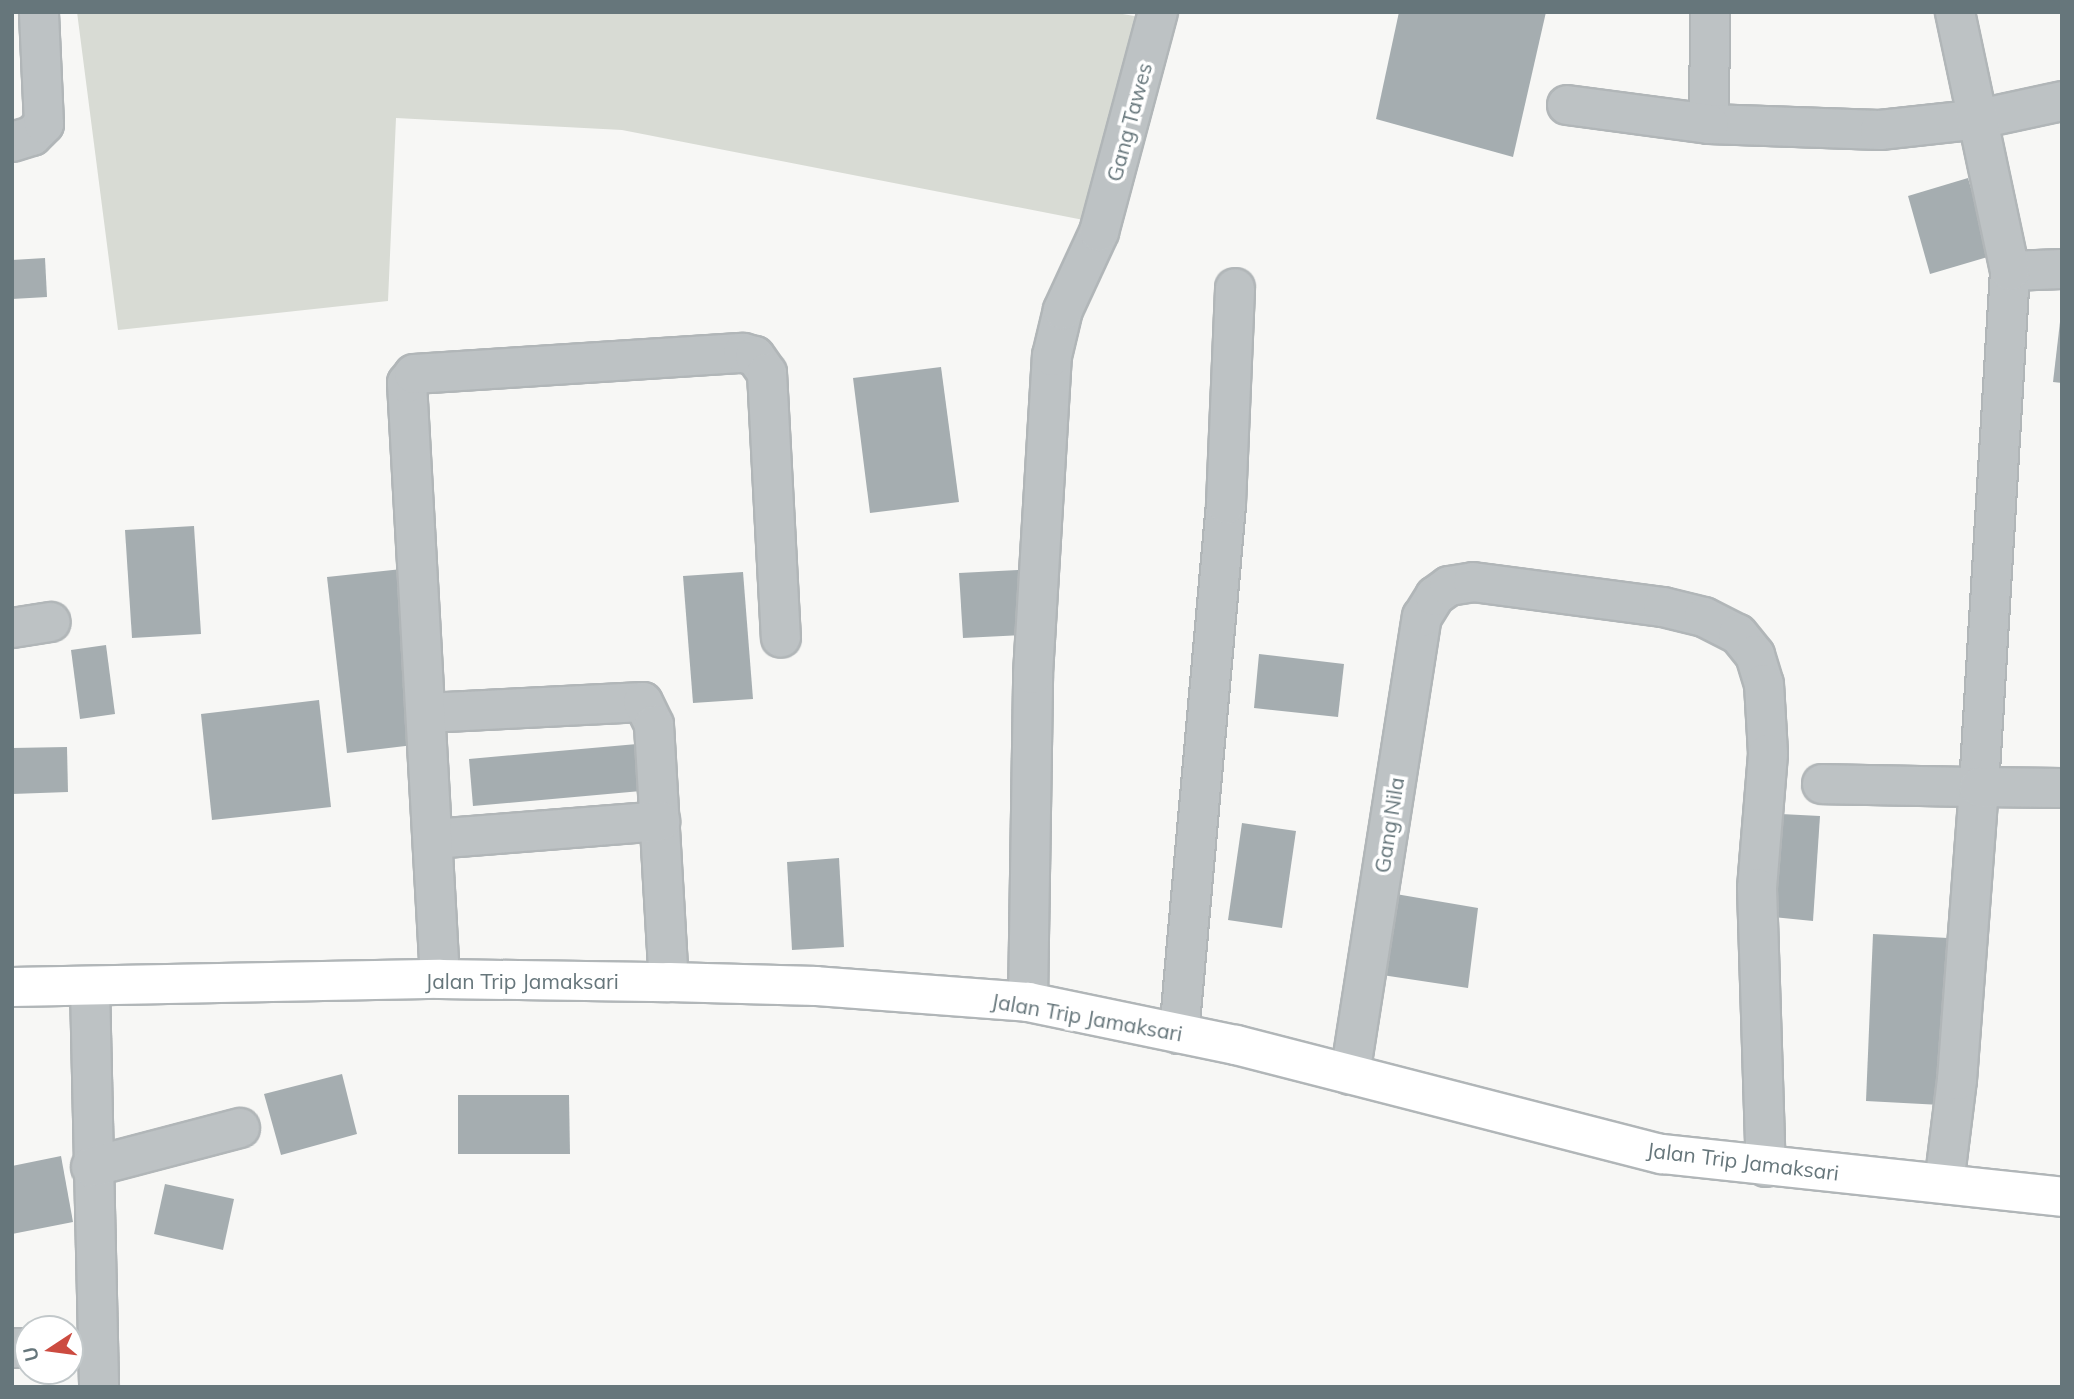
<!DOCTYPE html>
<html>
<head>
<meta charset="utf-8">
<style>
	body { margin:0 }
	#map { position:relative; width:2074px; height:1399px; overflow:hidden; background:#f7f7f5; font-family:Mulish,sans-serif }
	div>[style] { position:absolute }
	.green>* { inset:0; background:#d8dbd4 }
	.building>* { inset:0; background:#a5adb0 }
	.roads { filter:drop-shadow(2px 0 #b1b6b8) drop-shadow(-2px 0 #b1b6b8) drop-shadow(0 2px #b1b6b8) drop-shadow(0 -2px #b1b6b8) }
	.minor>* { height:38px; margin:-19px; padding:0 19px; transform-origin:19px; border-radius:19px; background:#bdc2c4 }
	.major>* { height:38px; margin:-19px; padding:0 19px; transform-origin:19px; border-radius:19px; background:#fff }
	span { translate:-50% -50%; white-space:nowrap; text-align:center; line-height:1.15; -webkit-text-stroke:7px #fff; paint-order:stroke }
	.street-label { font-size:21px; color:#66767b }
	.frame { position:absolute; inset:0; border:14px solid #66767b; pointer-events:none }
	.north { position:absolute; left:14px; top:1315px; width:70px; height:70px; box-sizing:border-box; background:#fff; border:2px solid #c2c8ca; border-radius:50%; rotate:257deg; font-size:19px; font-weight:700; line-height:28px; text-align:center; color:#66767b }
	.north::after { content:''; display:block; margin:auto; width:24px; height:32px; background:#cc4b40; clip-path:polygon(50% 0,100% 100%,50% 72%,0 100%) }
</style>
</head>
<body>
<div id="map">
	<div class="green">
		<i style="clip-path:polygon(77px 12px,1111px 12px,1146px 18px,1104px 224px,622px 130px,396px 118px,388px 301px,118px 330px)"></i>
	</div>
	<div class="building">
		<i style="clip-path:polygon(1399px 12px,1546px 12px,1513px 157px,1376px 119px)"></i>
		<i style="clip-path:polygon(1968px 178px,1991px 256px,1930px 274px,1908px 196px)"></i>
		<i style="clip-path:polygon(45px 258px,47px 297px,12px 299px,12px 260px)"></i>
		<i style="clip-path:polygon(2060px 322px,2062px 323px,2062px 383px,2053px 382px)"></i>
		<i style="clip-path:polygon(941px 367px,959px 502px,870px 513px,853px 378px)"></i>
		<i style="clip-path:polygon(194px 526px,201px 634px,132px 638px,125px 530px)"></i>
		<i style="clip-path:polygon(402px 569px,422px 744px,347px 753px,327px 577px)"></i>
		<i style="clip-path:polygon(1018px 570px,1022px 635px,963px 638px,959px 573px)"></i>
		<i style="clip-path:polygon(743px 572px,753px 699px,693px 703px,683px 576px)"></i>
		<i style="clip-path:polygon(106px 645px,115px 714px,80px 719px,71px 650px)"></i>
		<i style="clip-path:polygon(1259px 654px,1344px 664px,1338px 717px,1254px 708px)"></i>
		<i style="clip-path:polygon(319px 700px,331px 807px,212px 820px,201px 714px)"></i>
		<i style="clip-path:polygon(637px 744px,641px 791px,473px 806px,469px 759px)"></i>
		<i style="clip-path:polygon(67px 747px,68px 792px,12px 794px,12px 748px)"></i>
		<i style="clip-path:polygon(1781px 814px,1820px 816px,1813px 921px,1774px 917px)"></i>
		<i style="clip-path:polygon(1242px 823px,1296px 831px,1282px 928px,1228px 920px)"></i>
		<i style="clip-path:polygon(839px 858px,844px 947px,792px 950px,787px 862px)"></i>
		<i style="clip-path:polygon(1384px 892px,1478px 908px,1468px 988px,1369px 973px)"></i>
		<i style="clip-path:polygon(1873px 934px,1948px 938px,1941px 1105px,1866px 1101px)"></i>
		<i style="clip-path:polygon(342px 1074px,357px 1134px,281px 1155px,264px 1094px)"></i>
		<i style="clip-path:polygon(458px 1095px,569px 1095px,570px 1154px,458px 1154px)"></i>
		<i style="clip-path:polygon(61px 1156px,73px 1222px,12px 1234px,12px 1166px)"></i>
		<i style="clip-path:polygon(165px 1184px,234px 1199px,223px 1250px,154px 1234px)"></i>
	</div>
	<div class="roads">
		<div class="minor">
			<i style="left:1710px;top:12px;width:112px;rotate:90.5deg"></i>
			<i style="left:1709px;top:124px;width:171px;rotate:2deg"></i>
			<i style="left:1880px;top:130px;width:100px;rotate:-6.3deg"></i>
			<i style="left:1979px;top:119px;width:85px;rotate:-12.2deg"></i>
			<i style="left:1567px;top:105px;width:143px;rotate:7.6deg"></i>
			<i style="left:12px;top:142px;width:21px;rotate:-17deg"></i>
			<i style="left:32px;top:136px;width:17px;rotate:-45deg"></i>
			<i style="left:44px;top:124px;width:112px;rotate:-92.6deg"></i>
			<i style="left:2010px;top:271px;width:52px;rotate:-2.2deg"></i>
			<i style="left:12px;top:628px;width:39px;rotate:-9deg"></i>
			<i style="left:426px;top:713px;width:217px;rotate:-2.9deg"></i>
			<i style="left:643px;top:702px;width:25px;rotate:64deg"></i>
			<i style="left:654px;top:725px;width:257px;rotate:86.7deg"></i>
			<i style="left:1822px;top:784px;width:157px;rotate:1.1deg"></i>
			<i style="left:1979px;top:787px;width:517px;rotate:-86.56deg"></i>
			<i style="left:2010px;top:271px;width:265px;rotate:-102deg"></i>
			<i style="left:433px;top:839px;width:228px;rotate:-4.5deg"></i>
			<i style="left:440px;top:979px;width:597px;rotate:-93.17deg"></i>
			<i style="left:407px;top:383px;width:11px;rotate:-52deg"></i>
			<i style="left:414px;top:374px;width:330px;rotate:-3.7deg"></i>
			<i style="left:743px;top:353px;width:12px;rotate:14deg"></i>
			<i style="left:755px;top:356px;width:21px;rotate:55deg"></i>
			<i style="left:767px;top:373px;width:265px;rotate:87deg"></i>
			<i style="left:90px;top:987px;width:400px;rotate:88.7deg"></i>
			<i style="left:1028px;top:1002px;width:328px;rotate:-89.1deg"></i>
			<i style="left:1033px;top:674px;width:319px;rotate:-86.6deg"></i>
			<i style="left:1052px;top:356px;width:47px;rotate:-76.6deg"></i>
			<i style="left:1063px;top:310px;width:86px;rotate:-65.2deg"></i>
			<i style="left:1099px;top:232px;width:228px;rotate:-75deg"></i>
			<i style="left:1179px;top:1034px;width:532px;rotate:-84.93deg"></i>
			<i style="left:1226px;top:504px;width:216px;rotate:-87.6deg"></i>
			<i style="left:1350px;top:1075px;width:464px;rotate:-81.1deg"></i>
			<i style="left:1422px;top:617px;width:25px;rotate:-58deg"></i>
			<i style="left:1435px;top:596px;width:17px;rotate:-36deg"></i>
			<i style="left:1449px;top:586px;width:24px;rotate:-9deg"></i>
			<i style="left:1473px;top:582px;width:192px;rotate:7.5deg"></i>
			<i style="left:1663px;top:607px;width:42px;rotate:13.7deg"></i>
			<i style="left:1704px;top:617px;width:38px;rotate:27deg"></i>
			<i style="left:1738px;top:634px;width:27px;rotate:51deg"></i>
			<i style="left:1755px;top:655px;width:30px;rotate:73deg"></i>
			<i style="left:1764px;top:684px;width:70px;rotate:86.7deg"></i>
			<i style="left:1768px;top:754px;width:134px;rotate:94.7deg"></i>
			<i style="left:1757px;top:888px;width:279px;rotate:88.2deg"></i>
			<i style="left:91px;top:1167px;width:154px;rotate:-14.7deg"></i>
			<i style="left:1944px;top:1184px;width:105px;rotate:-82.9deg"></i>
			<i style="left:1957px;top:1080px;width:294px;rotate:-85.7deg"></i>
			<i style="left:1979px;top:787px;width:83px;rotate:0.7deg"></i>
			<i style="left:12px;top:1348px;width:16px"></i>
		</div>
		<div class="major">
			<i style="left:12px;top:987px;width:428px;rotate:-1.1deg"></i>
			<i style="left:440px;top:979px;width:229px;rotate:0.8deg"></i>
			<i style="left:669px;top:982px;width:147px;rotate:1.6deg"></i>
			<i style="left:816px;top:986px;width:213px;rotate:4.3deg"></i>
			<i style="left:1028px;top:1002px;width:212px;rotate:11.7deg"></i>
			<i style="left:1236px;top:1045px;width:440px;rotate:14.4deg"></i>
			<i style="left:1662px;top:1154px;width:402px;rotate:6.1deg"></i>
		</div>
	</div>
	<div class="street-label">
		<span style="left:1129px;top:122px;rotate:-75deg">Gang Tawes</span>
		<span style="left:1389px;top:825px;rotate:-81deg">Gang Nila</span>
		<span style="left:522px;top:981px">Jalan Trip Jamaksari</span>
		<span style="left:1087px;top:1017px;rotate:10deg">Jalan Trip Jamaksari</span>
		<span style="left:1743px;top:1161px;rotate:7deg">Jalan Trip Jamaksari</span>
	</div>
	<div class="frame"></div>
	<div class="north">U</div>
</div>
</body>
</html>
